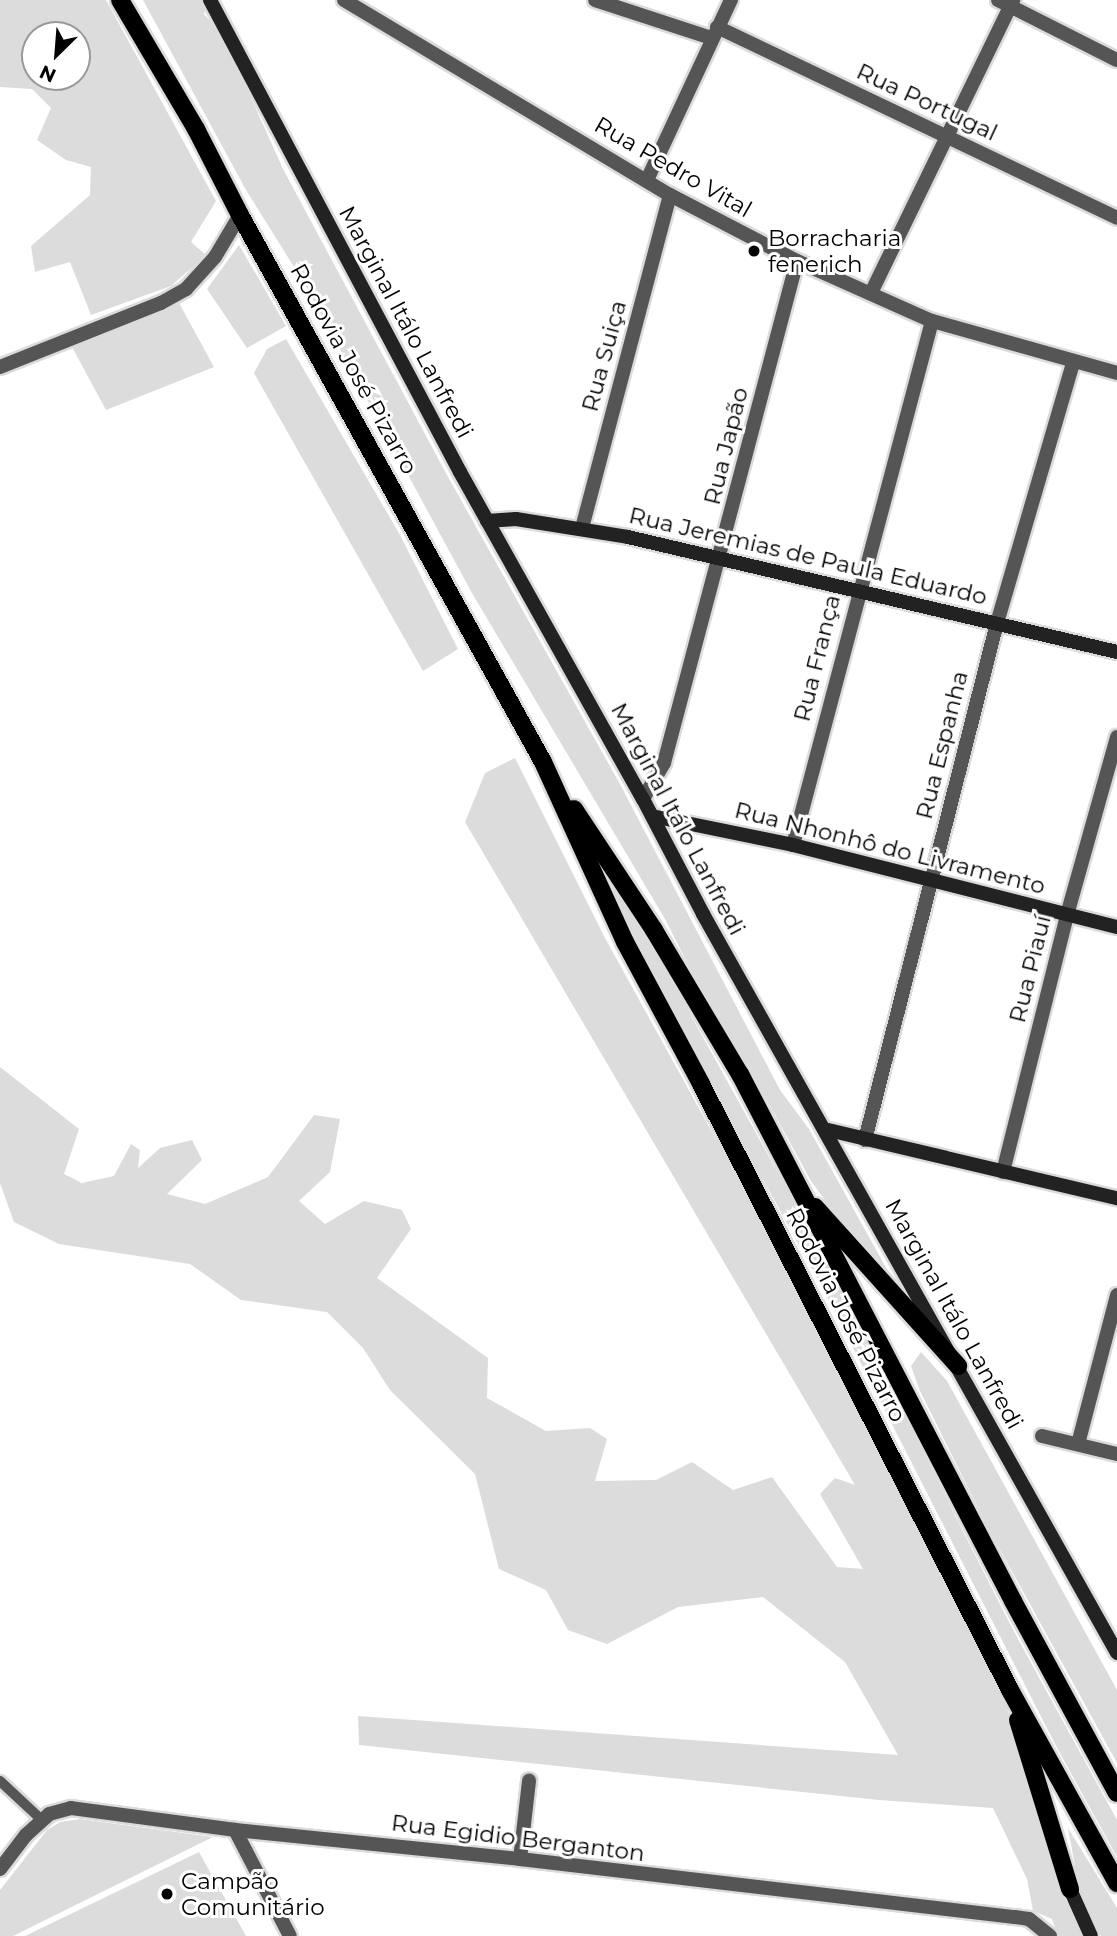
<!DOCTYPE html>
<html>
<head>
<meta charset="utf-8">
<style>
	body { margin:0 }
	#map { position:relative; width:1117px; height:1936px; overflow:hidden; background:#fff; font-family:Montserrat,sans-serif }
	div>[style] { position:absolute }
	.green>* { inset:0; background:#dcdcdc }
	.roads { filter:drop-shadow(2px 0 #dbdbdb) drop-shadow(-2px 0 #dbdbdb) drop-shadow(0 2px #dbdbdb) drop-shadow(0 -2px #dbdbdb) }
	.lane>* { height:10px; margin:-5px; padding:0 5px; transform-origin:5px; border-radius:5px; background:#555 }
	.street>* { height:14px; margin:-7px; padding:0 7px; transform-origin:7px; border-radius:7px; background:#555 }
	.secondary>* { height:14px; margin:-7px; padding:0 7px; transform-origin:7px; border-radius:7px; background:#222 }
	.primary>* { height:18px; margin:-9px; padding:0 9px; transform-origin:9px; border-radius:9px; background:#000 }
	.dots>* { width:19px; height:19px; translate:-50% -50%; box-sizing:border-box; border:4px solid #fff; border-radius:50% }
	span { translate:-50% -50%; white-space:nowrap; text-align:center; line-height:1.15; -webkit-text-stroke:6px #fff; paint-order:stroke }
	.street-label { font-size:23px; color:#000 }
	.poi-label { font-size:23px; color:#000 }
	.left { translate:0 -50%; text-align:left }
	.north { position:absolute; left:21px; top:21px; width:70px; height:70px; box-sizing:border-box; background:#fff; border:2px solid #999; border-radius:50%; rotate:205deg; font-size:19px; font-weight:700; line-height:28px; text-align:center; color:#000 }
	.north::after { content:''; display:block; margin:auto; width:24px; height:32px; background:#000; clip-path:polygon(50% 0,100% 100%,50% 72%,0 100%) }
</style>
</head>
<body>
<div id="map">
	<div class="green">
		<i style="clip-path:polygon(evenodd,0 0,106px 0,216px 201px,191px 242px,206px 255px,171px 286px,91px 315px,70px 262px,35px 272px,31px 246px,90px 195px,91px 167px,66px 160px,37px 140px,51px 108px,32px 89px,0 87px,0 0,35px 35px,77px 35px,77px 77px,35px 77px,35px 35px)"></i>
		<i style="clip-path:polygon(143px 0,202px 0,206px 7px,204px 14px,213px 24px,248px 91px,283px 169px,447px 475px,621px 786px,780px 1090px,809px 1129px,904px 1300px,868px 1259px,811px 1181px,748px 1066px,703px 994px,665px 919px,472px 593px,304px 283px,246px 190px)"></i>
		<i style="clip-path:polygon(239px 245px,286px 326px,247px 348px,207px 289px)"></i>
		<i style="clip-path:polygon(179px 303px,214px 367px,106px 410px,72px 347px)"></i>
		<i style="clip-path:polygon(286px 339px,400px 535px,458px 649px,423px 671px,254px 373px,267px 349px)"></i>
		<i style="clip-path:polygon(515px 758px,605px 938px,733px 1170px,1001px 1688px,1066px 1901px,1082px 1936px,1058px 1936px,1052px 1919px,1033px 1911px,1027px 1879px,993px 1808px,879px 1800px,359px 1745px,358px 1716px,898px 1755px,845px 1662px,763px 1597px,678px 1607px,607px 1644px,568px 1630px,546px 1590px,499px 1569px,475px 1474px,390px 1390px,363px 1348px,327px 1312px,241px 1300px,190px 1264px,59px 1244px,14px 1222px,0 1183px,0 1067px,79px 1129px,64px 1174px,82px 1183px,114px 1176px,131px 1144px,140px 1150px,138px 1168px,160px 1148px,192px 1140px,202px 1160px,167px 1194px,205px 1204px,268px 1177px,314px 1115px,340px 1119px,330px 1172px,299px 1201px,325px 1224px,364px 1201px,402px 1210px,411px 1229px,377px 1278px,488px 1358px,487px 1398px,546px 1431px,590px 1428px,607px 1439px,595px 1481px,656px 1480px,692px 1462px,733px 1490px,772px 1477px,837px 1567px,863px 1569px,820px 1494px,835px 1478px,855px 1485px,465px 822px,485px 773px)"></i>
		<i style="clip-path:polygon(606px 877px,647px 936px,824px 1256px,1011px 1626px,1117px 1820px,1117px 1857px,1056px 1746px,823px 1289px,632px 941px)"></i>
		<i style="clip-path:polygon(921px 1352px,947px 1381px,1117px 1690px,1117px 1763px,987px 1526px,920px 1391px,911px 1366px)"></i>
		<i style="clip-path:polygon(80px 1819px,213px 1837px,13px 1936px,0 1936px,0 1890px,47px 1830px,60px 1822px)"></i>
		<i style="clip-path:polygon(1068px 1828px,1117px 1908px,1117px 1936px,1101px 1936px,1079px 1888px)"></i>
		<i style="clip-path:polygon(199px 1852px,246px 1936px,25px 1936px)"></i>
	</div>
	<div class="roads">
		<div class="lane">
			<i style="left:0;top:1781px;width:57px;rotate:42.9deg"></i>
		</div>
		<div class="street">
			<i style="left:344px;top:0;width:380px;rotate:30.9deg"></i>
			<i style="left:670px;top:195px;width:143px;rotate:27.5deg"></i>
			<i style="left:797px;top:261px;width:148px;rotate:24deg"></i>
			<i style="left:932px;top:321px;width:192px;rotate:15.7deg"></i>
			<i style="left:595px;top:0;width:122px;rotate:18.1deg"></i>
			<i style="left:998px;top:0;width:133px;rotate:26.8deg"></i>
			<i style="left:717px;top:27px;width:443px;rotate:25.5deg"></i>
			<i style="left:647px;top:180px;width:199px;rotate:-65deg"></i>
			<i style="left:871px;top:293px;width:326px;rotate:-64.1deg"></i>
			<i style="left:0;top:367px;width:173px;rotate:-21.7deg"></i>
			<i style="left:161px;top:303px;width:29px;rotate:-29deg"></i>
			<i style="left:186px;top:289px;width:43px;rotate:-47.8deg"></i>
			<i style="left:215px;top:257px;width:49px;rotate:-59.2deg"></i>
			<i style="left:582px;top:528px;width:344px;rotate:-75.2deg"></i>
			<i style="left:643px;top:799px;width:42px;rotate:-59.7deg"></i>
			<i style="left:664px;top:763px;width:519px;rotate:-75.16deg"></i>
			<i style="left:793px;top:845px;width:542px;rotate:-75.14deg"></i>
			<i style="left:865px;top:1140px;width:534px;rotate:-75.68deg"></i>
			<i style="left:997px;top:623px;width:271px;rotate:-73.7deg"></i>
			<i style="left:1003px;top:1172px;width:265px;rotate:-76deg"></i>
			<i style="left:1067px;top:915px;width:185px;rotate:-74.3deg"></i>
			<i style="left:1042px;top:1436px;width:77px;rotate:13.5deg"></i>
			<i style="left:1078px;top:1444px;width:154px;rotate:-75.3deg"></i>
			<i style="left:235px;top:1830px;width:119px;rotate:62.6deg"></i>
			<i style="left:520px;top:1859px;width:79px;rotate:-83.4deg"></i>
			<i style="left:0;top:1869px;width:43px;rotate:-52.6deg"></i>
			<i style="left:26px;top:1835px;width:31px;rotate:-42deg"></i>
			<i style="left:49px;top:1814px;width:23px;rotate:-15deg"></i>
			<i style="left:71px;top:1808px;width:165px;rotate:7.6deg"></i>
			<i style="left:235px;top:1830px;width:286px;rotate:5.8deg"></i>
			<i style="left:520px;top:1859px;width:498px;rotate:6.7deg"></i>
			<i style="left:1015px;top:1917px;width:14px;rotate:8deg"></i>
			<i style="left:1029px;top:1919px;width:27px;rotate:39deg"></i>
		</div>
		<div class="secondary">
			<i style="left:210px;top:0;width:534px;rotate:62.09deg"></i>
			<i style="left:460px;top:472px;width:375px;rotate:60.8deg"></i>
			<i style="left:643px;top:799px;width:130px;rotate:62.4deg"></i>
			<i style="left:703px;top:914px;width:847px;rotate:60.74deg"></i>
			<i style="left:487px;top:521px;width:29px;rotate:-4deg"></i>
			<i style="left:516px;top:519px;width:113px;rotate:9.1deg"></i>
			<i style="left:628px;top:537px;width:502px;rotate:13.23deg"></i>
			<i style="left:652px;top:816px;width:144px;rotate:11.6deg"></i>
			<i style="left:793px;top:845px;width:334px;rotate:14.2deg"></i>
			<i style="left:824px;top:1129px;width:301px;rotate:13.3deg"></i>
			<i style="left:1070px;top:1889px;width:51px;rotate:65.9deg"></i>
		</div>
		<div class="primary">
			<i style="left:120px;top:0;width:150px;rotate:59.5deg"></i>
			<i style="left:196px;top:129px;width:97px;rotate:62.9deg"></i>
			<i style="left:240px;top:215px;width:625px;rotate:61.02deg"></i>
			<i style="left:543px;top:762px;width:198px;rotate:65.5deg"></i>
			<i style="left:625px;top:942px;width:161px;rotate:61.8deg"></i>
			<i style="left:701px;top:1084px;width:680px;rotate:62.98deg"></i>
			<i style="left:1010px;top:1690px;width:221px;rotate:61deg"></i>
			<i style="left:574px;top:809px;width:145px;rotate:56.5deg"></i>
			<i style="left:654px;top:930px;width:168px;rotate:59.2deg"></i>
			<i style="left:740px;top:1074px;width:594px;rotate:62.61deg"></i>
			<i style="left:1013px;top:1601px;width:218px;rotate:61.6deg"></i>
			<i style="left:815px;top:1207px;width:214px;rotate:48deg"></i>
			<i style="left:1018px;top:1720px;width:177px;rotate:72.9deg"></i>
		</div>
	</div>
	<div class="dots">
		<i style="left:754px;top:251px;background:#000"></i>
		<i style="left:167px;top:1894px;background:#000"></i>
	</div>
	<div class="street-label">
		<span style="left:927px;top:102px;rotate:25deg">Rua Portugal</span>
		<span style="left:673px;top:167px;rotate:30deg">Rua Pedro Vital</span>
		<span style="left:406px;top:322px;rotate:62deg">Marginal Itálo Lanfredi</span>
		<span style="left:604px;top:356px;rotate:-75deg">Rua Suiça</span>
		<span style="left:354px;top:369px;rotate:61deg">Rodovia José Pizarro</span>
		<span style="left:726px;top:446px;rotate:-76deg">Rua Japão</span>
		<span style="left:808px;top:556px;rotate:13deg">Rua Jeremias de Paula Eduardo</span>
		<span style="left:817px;top:658px;rotate:-76deg">Rua França</span>
		<span style="left:942px;top:745px;rotate:-76deg">Rua Espanha</span>
		<span style="left:678px;top:819px;rotate:62deg">Marginal Itálo Lanfredi</span>
		<span style="left:890px;top:848px;rotate:14deg">Rua Nhonhô do Livramento</span>
		<span style="left:1030px;top:969px;rotate:-76deg">Rua Piauí</span>
		<span style="left:954px;top:1314px;rotate:61deg">Marginal Itálo Lanfredi</span>
		<span style="left:846px;top:1315px;rotate:63deg">Rodovia José Pizarro</span>
		<span style="left:518px;top:1838px;rotate:7deg">Rua Egidio Berganton</span>
	</div>
	<div class="poi-label">
		<span class="left" style="left:768px;top:251px">Borracharia<br>fenerich</span>
		<span class="left" style="left:181px;top:1894px">Campão<br>Comunitário</span>
	</div>
	<div class="north">N</div>
</div>
</body>
</html>
